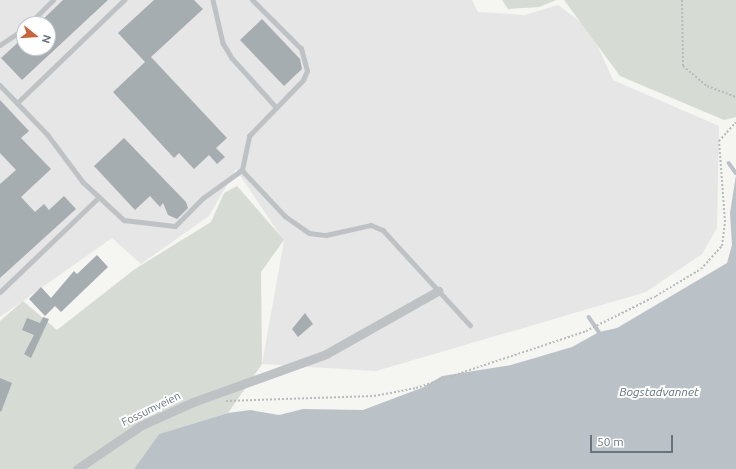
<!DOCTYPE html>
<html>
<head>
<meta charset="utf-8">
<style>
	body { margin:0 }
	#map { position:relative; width:736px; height:469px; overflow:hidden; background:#f5f5f2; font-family:Ubuntu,sans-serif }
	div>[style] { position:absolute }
	.built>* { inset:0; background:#e5e6e5 }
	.green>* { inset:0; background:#d6dbd3 }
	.water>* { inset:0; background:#bac2c7 }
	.stream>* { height:3.5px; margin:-1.75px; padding:0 1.75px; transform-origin:1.75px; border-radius:1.75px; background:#bac2c7 }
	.building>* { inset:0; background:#a6adb1 }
	.path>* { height:2px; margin-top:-1px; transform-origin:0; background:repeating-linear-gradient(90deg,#b8bbbc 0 2px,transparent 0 4px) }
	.lane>* { height:4.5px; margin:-2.25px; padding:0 2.25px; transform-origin:2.25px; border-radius:2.25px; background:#bec2c5 }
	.street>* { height:9px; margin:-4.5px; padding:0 4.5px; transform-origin:4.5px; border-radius:4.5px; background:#bec2c5 }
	span { translate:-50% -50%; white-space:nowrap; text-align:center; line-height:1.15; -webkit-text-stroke:4px #fff; paint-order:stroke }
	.street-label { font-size:11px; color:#67747f }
	.water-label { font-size:12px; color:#63747c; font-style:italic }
	.north { position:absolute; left:16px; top:16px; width:40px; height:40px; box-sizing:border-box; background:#fff; border:1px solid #c2c7cc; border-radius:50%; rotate:107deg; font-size:11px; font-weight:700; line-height:16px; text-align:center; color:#67747f }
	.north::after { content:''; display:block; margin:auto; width:14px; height:18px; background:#cf6138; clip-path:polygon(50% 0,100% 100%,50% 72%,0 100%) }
	.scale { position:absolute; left:590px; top:435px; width:83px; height:18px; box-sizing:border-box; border:2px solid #67747f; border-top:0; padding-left:5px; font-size:12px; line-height:14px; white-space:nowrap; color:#67747f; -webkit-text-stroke:3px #fff; paint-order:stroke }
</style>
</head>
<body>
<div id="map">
	<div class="built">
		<i style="clip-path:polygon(evenodd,0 0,472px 0,478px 12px,525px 15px,558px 5px,590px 29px,613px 80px,719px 126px,717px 228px,702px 254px,646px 292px,376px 371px,262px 364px,284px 241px,236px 169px,209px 216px,141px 264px,112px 238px,0 317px,0 0,24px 24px,48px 24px,48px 48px,24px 48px,24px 24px)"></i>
	</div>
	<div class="green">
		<i style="clip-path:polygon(502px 0,556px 0,539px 7px,508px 9px)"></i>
		<i style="clip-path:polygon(564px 0,736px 0,736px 117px,724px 120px,620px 76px)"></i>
		<i style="clip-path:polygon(237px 186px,284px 240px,261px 272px,262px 364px,228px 413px,159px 434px,134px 469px,0 469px,0 321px,23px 301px,57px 330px,135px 269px,211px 222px,224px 193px)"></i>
	</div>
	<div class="water">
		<i style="clip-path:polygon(736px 175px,736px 469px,134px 469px,159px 434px,228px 413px,250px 410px,279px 415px,303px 409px,363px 410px,424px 387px,442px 376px,511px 365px,572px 347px,599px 332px,617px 328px,727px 263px,732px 245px,730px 213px)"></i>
	</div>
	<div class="stream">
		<i style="left:729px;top:163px;width:12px;rotate:55deg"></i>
		<i style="left:589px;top:317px;width:18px;rotate:56deg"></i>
	</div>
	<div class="building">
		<i style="clip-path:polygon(63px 0,108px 0,22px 80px,1px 58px,24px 37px,24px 48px,48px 48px,48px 24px,38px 24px)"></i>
		<i style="clip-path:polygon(154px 0,194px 0,203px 9px,151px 57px,227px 138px,216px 148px,225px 157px,217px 164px,209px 155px,194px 169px,179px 153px,174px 158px,113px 92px,145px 62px,118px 33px)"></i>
		<i style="clip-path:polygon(262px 19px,300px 59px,302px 69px,284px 86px,240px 40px)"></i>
		<i style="clip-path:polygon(0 100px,29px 131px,21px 138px,51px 169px,21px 197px,35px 212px,44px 204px,49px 210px,64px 196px,76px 209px,0 278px,0 184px,16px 170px,0 153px)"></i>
		<i style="clip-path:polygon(124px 138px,186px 202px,188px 208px,177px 219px,168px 215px,163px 203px,160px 207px,150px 196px,135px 210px,94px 166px)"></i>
		<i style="clip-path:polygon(97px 255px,108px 267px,61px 312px,55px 306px,45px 316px,29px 299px,41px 287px,51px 298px,74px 271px,77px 274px)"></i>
		<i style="clip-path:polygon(305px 313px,313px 324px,298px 337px,292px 329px)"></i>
		<i style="clip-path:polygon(43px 317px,49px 319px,31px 358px,24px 354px,34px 335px,22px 330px,27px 318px,40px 323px)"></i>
		<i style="clip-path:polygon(0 378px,12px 383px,1px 412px,0 411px)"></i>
	</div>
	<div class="path">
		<i style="left:682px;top:0;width:66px;rotate:89.1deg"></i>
		<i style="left:683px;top:66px;width:31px;rotate:40deg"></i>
		<i style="left:707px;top:86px;width:31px;rotate:21deg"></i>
		<i style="left:226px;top:401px;width:148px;rotate:-1.9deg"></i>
		<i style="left:374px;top:396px;width:43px;rotate:-10.8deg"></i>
		<i style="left:416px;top:388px;width:179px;rotate:-18.5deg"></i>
		<i style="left:586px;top:331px;width:78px;rotate:-26.6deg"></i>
		<i style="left:656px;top:296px;width:52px;rotate:-31deg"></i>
		<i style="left:701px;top:269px;width:31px;rotate:-48deg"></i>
		<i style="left:722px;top:246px;width:24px;rotate:-83deg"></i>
		<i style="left:725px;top:222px;width:81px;rotate:-94.2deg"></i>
		<i style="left:719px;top:141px;width:25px;rotate:-48deg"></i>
	</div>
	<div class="lane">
		<i style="left:213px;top:0;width:44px;rotate:76.9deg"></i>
		<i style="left:223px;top:43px;width:17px;rotate:59deg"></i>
		<i style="left:232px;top:58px;width:64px;rotate:48.1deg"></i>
		<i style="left:29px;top:24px;width:34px;rotate:-45deg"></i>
		<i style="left:0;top:45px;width:29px;rotate:-34deg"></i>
		<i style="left:0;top:85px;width:69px;rotate:46.2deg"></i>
		<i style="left:48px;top:135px;width:59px;rotate:53.3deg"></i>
		<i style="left:83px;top:182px;width:56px;rotate:42.8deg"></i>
		<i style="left:124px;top:220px;width:51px;rotate:6.7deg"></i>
		<i style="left:175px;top:226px;width:40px;rotate:-45deg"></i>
		<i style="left:203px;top:198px;width:48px;rotate:-35.7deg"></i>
		<i style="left:242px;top:170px;width:35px;rotate:-78deg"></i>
		<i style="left:249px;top:136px;width:78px;rotate:-46deg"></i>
		<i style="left:303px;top:80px;width:10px;rotate:-66deg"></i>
		<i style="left:307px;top:71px;width:23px;rotate:-105deg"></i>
		<i style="left:301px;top:49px;width:69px;rotate:-135deg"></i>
		<i style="left:17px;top:103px;width:149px;rotate:-43.9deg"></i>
		<i style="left:242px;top:170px;width:63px;rotate:46.9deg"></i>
		<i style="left:285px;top:216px;width:29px;rotate:35deg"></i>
		<i style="left:309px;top:233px;width:17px;rotate:7deg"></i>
		<i style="left:326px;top:235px;width:46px;rotate:-12.5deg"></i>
		<i style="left:371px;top:225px;width:13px;rotate:23deg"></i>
		<i style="left:383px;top:230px;width:129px;rotate:47.5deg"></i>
		<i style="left:0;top:292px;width:137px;rotate:-43.8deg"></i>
	</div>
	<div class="street">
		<i style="left:77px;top:469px;width:76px;rotate:-34.3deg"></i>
		<i style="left:140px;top:426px;width:58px;rotate:-24.4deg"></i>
		<i style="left:193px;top:402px;width:141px;rotate:-19.8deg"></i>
		<i style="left:326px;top:354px;width:129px;rotate:-29.4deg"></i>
	</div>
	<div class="street-label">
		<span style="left:151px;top:409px;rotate:-26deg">Fossumveien</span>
	</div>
	<div class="water-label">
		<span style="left:659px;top:392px">Bogstadvannet</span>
	</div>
	<div class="north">N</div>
	<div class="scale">50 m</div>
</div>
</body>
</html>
